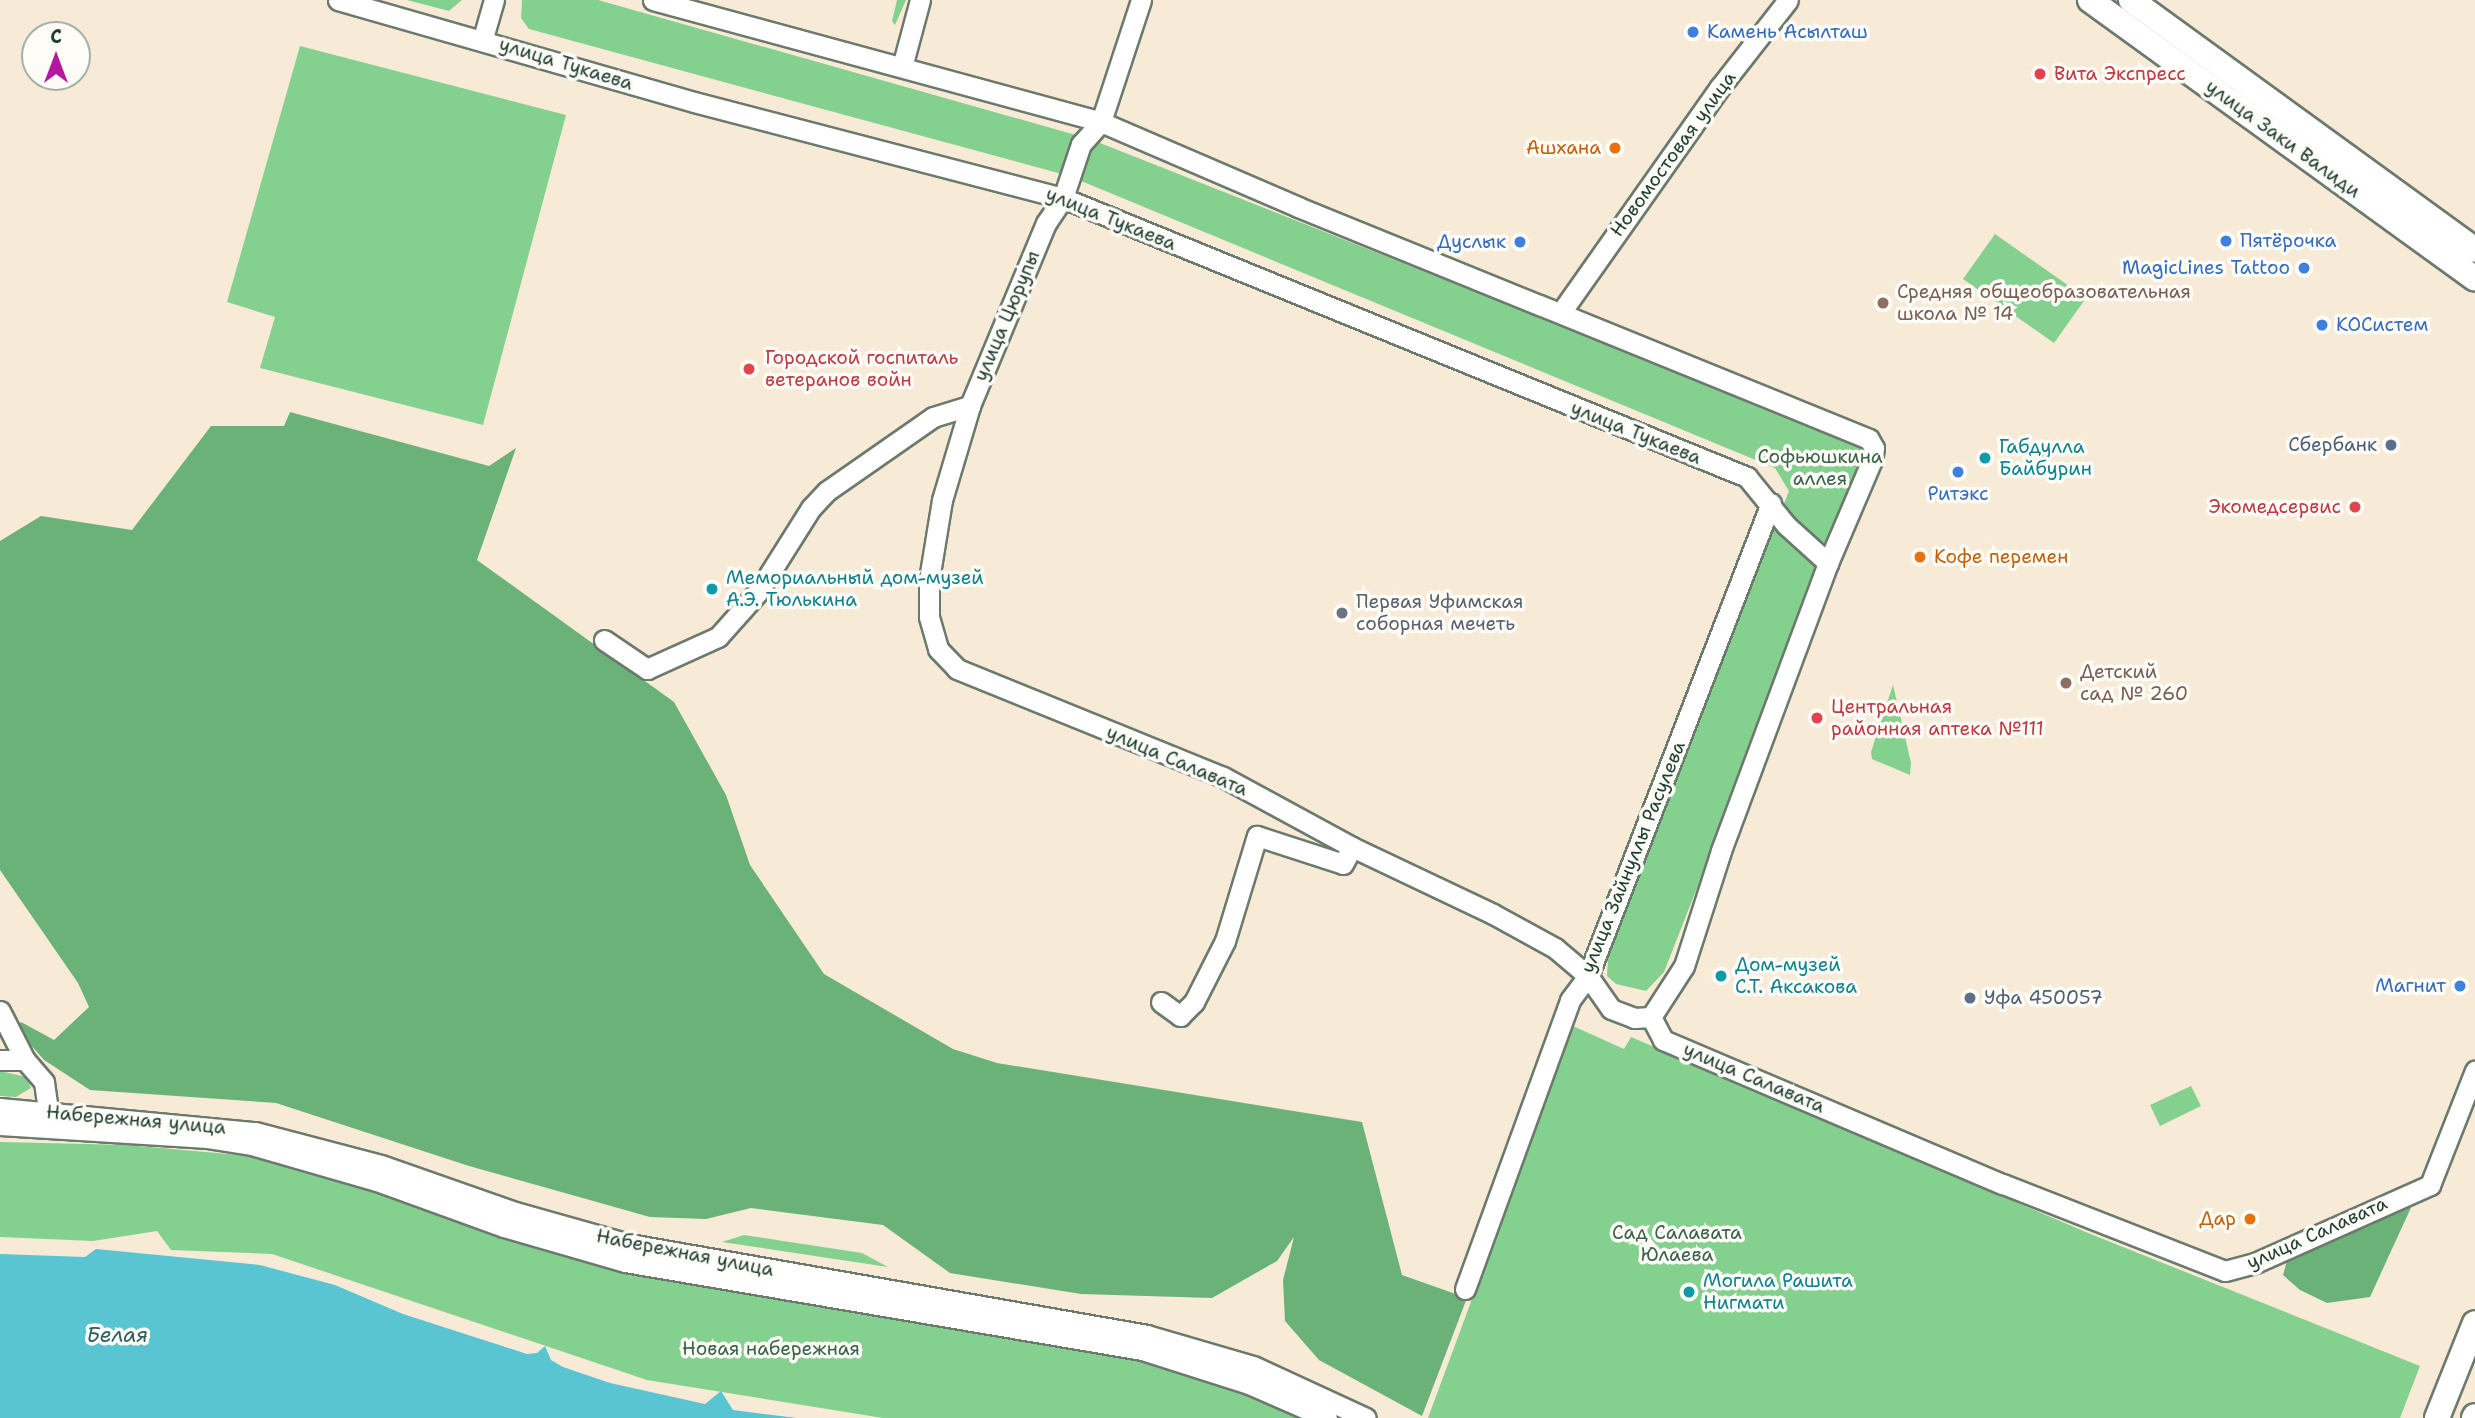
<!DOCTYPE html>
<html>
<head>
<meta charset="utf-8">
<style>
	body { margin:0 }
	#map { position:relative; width:2475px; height:1418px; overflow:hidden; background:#f7ead6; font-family:"Shantell Sans",sans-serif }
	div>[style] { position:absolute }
	.green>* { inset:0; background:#84d08e }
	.forest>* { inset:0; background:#6bb279 }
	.water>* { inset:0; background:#59c5d3 }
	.roads { filter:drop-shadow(2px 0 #6b7a6d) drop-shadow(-2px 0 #6b7a6d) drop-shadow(0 2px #6b7a6d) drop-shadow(0 -2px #6b7a6d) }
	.minor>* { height:19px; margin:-9.5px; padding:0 9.5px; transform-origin:9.5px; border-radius:9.5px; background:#fff }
	.major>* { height:24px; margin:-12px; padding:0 12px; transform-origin:12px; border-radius:12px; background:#fff }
	.dots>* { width:19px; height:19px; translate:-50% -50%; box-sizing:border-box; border:4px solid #fdfcf7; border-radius:50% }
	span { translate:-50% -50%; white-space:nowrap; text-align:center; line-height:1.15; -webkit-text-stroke:7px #fdfcf7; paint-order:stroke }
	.shop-label { font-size:19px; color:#366cbe }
	.left { translate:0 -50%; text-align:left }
	.right { translate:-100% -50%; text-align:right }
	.street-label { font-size:19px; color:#1f3d34 }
	.health-label { font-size:19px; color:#be3a42 }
	.food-label { font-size:19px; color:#c56008 }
	.education-label { font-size:19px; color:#785e54 }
	.service-label { font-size:19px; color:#4e5e75 }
	.culture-label { font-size:19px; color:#0d838f }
	.park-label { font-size:19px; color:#38624a }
	.worship-label { font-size:19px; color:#5b616d }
	.water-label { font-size:21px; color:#2e5f5c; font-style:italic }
	.north { position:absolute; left:21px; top:21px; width:70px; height:70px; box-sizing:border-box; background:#fdfcf7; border:2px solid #a4b0a9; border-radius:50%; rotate:0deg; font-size:19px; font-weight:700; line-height:28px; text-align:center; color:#1f3d34 }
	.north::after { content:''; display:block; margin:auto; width:24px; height:32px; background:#b5179e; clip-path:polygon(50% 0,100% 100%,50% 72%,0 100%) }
</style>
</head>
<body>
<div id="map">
	<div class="green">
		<i style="clip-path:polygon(407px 0,462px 0,449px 11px)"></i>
		<i style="clip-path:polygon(522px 0,598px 0,1090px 139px,1870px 448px,1664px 972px,1646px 991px,1616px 984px,1607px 976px,1609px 939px,1789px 491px,1775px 468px,1069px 176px,529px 29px,521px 18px)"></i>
		<i style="clip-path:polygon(897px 0,906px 0,895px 25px,892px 21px)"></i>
		<i style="clip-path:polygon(300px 46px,566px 115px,483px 425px,260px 368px,275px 317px,227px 302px)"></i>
		<i style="clip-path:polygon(1995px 234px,2086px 298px,2054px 343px,1963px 279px)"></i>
		<i style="clip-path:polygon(1893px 685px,1911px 763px,1910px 775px,1872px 759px,1871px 752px)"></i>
		<i style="clip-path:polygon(1573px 1026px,1624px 1049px,1631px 1037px,2088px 1233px,2420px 1366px,2400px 1418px,1428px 1418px)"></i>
		<i style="clip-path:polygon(0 1071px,26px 1077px,31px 1088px,16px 1097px,0 1096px)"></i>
		<i style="clip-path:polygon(2191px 1086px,2201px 1106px,2160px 1126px,2150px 1105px)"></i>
		<i style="clip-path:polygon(0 1142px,128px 1145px,250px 1156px,314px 1171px,623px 1273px,1138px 1360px,1246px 1394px,1302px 1418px,883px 1418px,647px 1380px,272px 1254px,171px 1250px,157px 1231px,93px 1241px,0 1237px)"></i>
		<i style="clip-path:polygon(744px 1235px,862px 1253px,888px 1267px,722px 1242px)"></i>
	</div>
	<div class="forest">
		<i style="clip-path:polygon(290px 412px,489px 466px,516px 448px,477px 560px,674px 702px,726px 795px,750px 865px,824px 974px,953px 1049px,997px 1063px,1362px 1122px,1402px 1275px,1467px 1298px,1422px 1416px,1319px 1360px,1285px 1321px,1283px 1280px,1294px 1237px,1277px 1261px,1212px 1298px,1081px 1294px,950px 1273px,883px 1225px,751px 1208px,706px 1219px,650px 1217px,469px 1166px,276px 1103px,90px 1090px,44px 1060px,17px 1029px,21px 1022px,54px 1040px,89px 1007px,78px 983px,0 870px,0 541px,41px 516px,132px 530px,211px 426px,284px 426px)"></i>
		<i style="clip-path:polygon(2414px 1201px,2370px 1297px,2327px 1303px,2300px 1290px,2283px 1275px,2287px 1261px,2299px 1253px)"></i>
	</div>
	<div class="water">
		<i style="clip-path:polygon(96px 1249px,260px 1265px,335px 1285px,403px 1314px,527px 1354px,537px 1353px,545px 1346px,551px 1360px,563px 1367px,610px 1383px,705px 1404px,721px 1391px,733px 1410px,797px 1418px,0 1418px,0 1254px,85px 1257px)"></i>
	</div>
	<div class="roads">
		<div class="minor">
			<i style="left:338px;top:0;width:370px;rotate:16deg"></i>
			<i style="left:694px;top:102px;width:381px;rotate:14.6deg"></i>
			<i style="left:1063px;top:198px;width:739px;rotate:22.19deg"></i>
			<i style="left:1747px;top:477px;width:62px;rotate:50.9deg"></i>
			<i style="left:1786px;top:525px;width:57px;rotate:42.1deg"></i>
			<i style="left:653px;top:0;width:464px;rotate:15.2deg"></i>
			<i style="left:1101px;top:122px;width:215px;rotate:23.3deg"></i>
			<i style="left:1298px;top:207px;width:616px;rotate:22.11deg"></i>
			<i style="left:1869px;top:439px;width:10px;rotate:61deg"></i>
			<i style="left:1874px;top:448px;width:12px;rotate:99deg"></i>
			<i style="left:1872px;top:460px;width:112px;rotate:113.1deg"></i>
			<i style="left:1828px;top:563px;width:307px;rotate:110.4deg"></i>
			<i style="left:1721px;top:851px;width:121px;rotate:107.8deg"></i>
			<i style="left:1684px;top:966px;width:61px;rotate:122.9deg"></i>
			<i style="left:1141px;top:0;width:128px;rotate:108.2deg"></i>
			<i style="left:1101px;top:122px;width:30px;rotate:132deg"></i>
			<i style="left:1081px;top:144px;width:57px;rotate:108.4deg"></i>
			<i style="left:1063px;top:198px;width:30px;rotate:124deg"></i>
			<i style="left:1046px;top:223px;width:198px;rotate:112.6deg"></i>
			<i style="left:970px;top:406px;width:98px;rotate:106.6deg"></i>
			<i style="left:942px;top:500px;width:80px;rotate:99.3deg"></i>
			<i style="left:929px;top:579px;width:38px;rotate:90deg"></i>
			<i style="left:929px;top:617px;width:33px;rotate:74deg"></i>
			<i style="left:938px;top:649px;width:28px;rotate:46deg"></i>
			<i style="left:957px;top:669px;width:287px;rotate:22.1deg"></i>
			<i style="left:1223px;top:777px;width:147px;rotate:28.5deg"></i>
			<i style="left:1352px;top:847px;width:156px;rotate:25.4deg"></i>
			<i style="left:1493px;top:914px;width:71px;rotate:28.7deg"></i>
			<i style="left:1555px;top:948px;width:43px;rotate:40.3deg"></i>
			<i style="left:1588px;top:976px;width:40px;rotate:55.1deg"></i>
			<i style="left:1611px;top:1009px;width:25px;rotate:21deg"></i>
			<i style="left:1634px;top:1018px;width:17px;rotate:-3deg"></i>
			<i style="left:1651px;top:1017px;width:26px;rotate:62deg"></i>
			<i style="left:1663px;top:1040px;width:369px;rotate:23deg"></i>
			<i style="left:2003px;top:1184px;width:238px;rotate:21.4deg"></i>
			<i style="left:2225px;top:1271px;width:31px;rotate:-15deg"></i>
			<i style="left:2255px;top:1263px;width:192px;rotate:-24deg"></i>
			<i style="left:2430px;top:1185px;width:123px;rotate:-68.5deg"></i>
			<i style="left:483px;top:38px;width:40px;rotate:-74deg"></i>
			<i style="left:902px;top:67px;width:69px;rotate:-75deg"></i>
			<i style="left:1562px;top:311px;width:274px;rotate:-54.8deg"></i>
			<i style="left:1720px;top:87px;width:110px;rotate:-52deg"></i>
			<i style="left:604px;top:640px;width:52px;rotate:34deg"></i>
			<i style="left:647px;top:669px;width:78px;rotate:-24.3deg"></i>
			<i style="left:718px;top:637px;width:60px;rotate:-48.4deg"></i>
			<i style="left:758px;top:592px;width:99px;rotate:-57.8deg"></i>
			<i style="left:811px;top:508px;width:23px;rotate:-47deg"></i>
			<i style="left:827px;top:491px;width:129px;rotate:-34.9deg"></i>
			<i style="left:933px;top:417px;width:39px;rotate:-17deg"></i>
			<i style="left:1161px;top:1002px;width:24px;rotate:36deg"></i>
			<i style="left:1180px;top:1016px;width:20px;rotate:-45deg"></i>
			<i style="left:1194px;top:1002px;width:68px;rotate:-63.1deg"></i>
			<i style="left:1225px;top:941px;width:110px;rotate:-73.1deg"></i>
			<i style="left:1257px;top:836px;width:90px;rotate:18deg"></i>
			<i style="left:1343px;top:864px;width:19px;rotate:-62deg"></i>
			<i style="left:0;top:1011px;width:55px;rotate:63deg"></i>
			<i style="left:25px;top:1060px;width:29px;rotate:49deg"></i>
			<i style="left:44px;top:1082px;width:29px;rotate:82deg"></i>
			<i style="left:0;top:1060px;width:25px"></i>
			<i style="left:0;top:1108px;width:256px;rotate:5.4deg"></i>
			<i style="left:255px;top:1132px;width:130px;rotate:14.7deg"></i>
			<i style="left:381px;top:1165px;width:142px;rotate:19.3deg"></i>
			<i style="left:515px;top:1212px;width:118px;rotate:15.7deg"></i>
			<i style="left:629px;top:1244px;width:526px;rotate:9.96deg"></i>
			<i style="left:1147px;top:1335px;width:110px;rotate:16.3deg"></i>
			<i style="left:1253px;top:1366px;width:124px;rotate:24.7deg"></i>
			<i style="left:0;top:1125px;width:208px;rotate:3.6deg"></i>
			<i style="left:208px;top:1138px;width:45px;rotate:9deg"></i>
			<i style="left:252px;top:1145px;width:130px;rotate:16.1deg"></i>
			<i style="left:377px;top:1181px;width:135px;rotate:19.9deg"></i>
			<i style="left:504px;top:1227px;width:126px;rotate:16.1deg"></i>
			<i style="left:625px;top:1262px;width:524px;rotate:9.66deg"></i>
			<i style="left:1142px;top:1350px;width:112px;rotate:17.6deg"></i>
			<i style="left:1249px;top:1384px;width:85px;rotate:23.6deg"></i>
			<i style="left:1465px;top:1289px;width:307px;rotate:-70deg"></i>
			<i style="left:1570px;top:1000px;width:30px;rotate:-53deg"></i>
			<i style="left:1588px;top:976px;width:507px;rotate:-68.85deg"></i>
		</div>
		<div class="major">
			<i style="left:2090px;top:0;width:475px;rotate:35.9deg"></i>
			<i style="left:2131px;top:0;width:425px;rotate:36deg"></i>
			<i style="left:2437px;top:1418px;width:102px;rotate:-68.2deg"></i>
			<i style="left:2474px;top:1418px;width:2px;rotate:-63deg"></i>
		</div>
	</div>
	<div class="dots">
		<i style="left:1693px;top:32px;background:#3f7fe0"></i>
		<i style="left:2040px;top:74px;background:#e0444e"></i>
		<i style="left:1615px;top:148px;background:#e8710a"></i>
		<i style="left:2226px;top:241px;background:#3f7fe0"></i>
		<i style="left:1520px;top:242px;background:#3f7fe0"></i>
		<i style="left:2304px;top:268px;background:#3f7fe0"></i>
		<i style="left:1883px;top:303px;background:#8d6e63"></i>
		<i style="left:2322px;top:325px;background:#3f7fe0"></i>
		<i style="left:749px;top:369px;background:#e0444e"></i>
		<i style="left:2391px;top:445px;background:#5c6f8a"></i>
		<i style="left:1985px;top:458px;background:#0f9aa8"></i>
		<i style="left:1958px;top:472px;background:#3f7fe0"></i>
		<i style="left:2355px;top:507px;background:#e0444e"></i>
		<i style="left:1920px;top:557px;background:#e8710a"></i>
		<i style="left:712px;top:589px;background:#0f9aa8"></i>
		<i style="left:1342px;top:613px;background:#6b7280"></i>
		<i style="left:2066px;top:683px;background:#8d6e63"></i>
		<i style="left:1817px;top:718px;background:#e0444e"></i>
		<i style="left:1721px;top:976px;background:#0f9aa8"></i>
		<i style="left:2460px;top:986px;background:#3f7fe0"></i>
		<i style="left:1970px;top:998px;background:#5c6f8a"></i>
		<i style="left:2250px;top:1219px;background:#e8710a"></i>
		<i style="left:1689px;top:1292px;background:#0f9aa8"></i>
	</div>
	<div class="shop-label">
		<span class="left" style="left:1707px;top:32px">Камень Асылташ</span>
		<span class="left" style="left:2240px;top:241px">Пятёрочка</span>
		<span class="right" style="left:1506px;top:242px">Дуслык</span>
		<span class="right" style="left:2290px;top:268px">MagicLines Tattoo</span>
		<span class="left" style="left:2336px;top:325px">КОСистем</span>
		<span style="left:1958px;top:494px">Ритэкс</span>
		<span class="right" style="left:2446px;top:986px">Магнит</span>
	</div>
	<div class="street-label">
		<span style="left:566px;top:64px;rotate:17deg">улица Тукаева</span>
		<span style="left:2283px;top:139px;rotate:36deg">улица Заки Валиди</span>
		<span style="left:1673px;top:154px;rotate:-54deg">Новомостовая улица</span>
		<span style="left:1111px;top:219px;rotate:22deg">улица Тукаева</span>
		<span style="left:1007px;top:316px;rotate:-67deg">улица Цюрупы</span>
		<span style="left:1636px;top:433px;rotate:22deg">улица Тукаева</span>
		<span style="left:1177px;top:761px;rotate:23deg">улица Салавата</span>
		<span style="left:1633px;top:857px;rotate:-68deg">улица Зайнуллы Расулева</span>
		<span style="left:1754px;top:1078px;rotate:23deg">улица Салавата</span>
		<span style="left:136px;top:1120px;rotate:5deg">Набережная улица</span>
		<span style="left:2317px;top:1233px;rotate:-24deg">улица Салавата</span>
		<span style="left:685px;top:1253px;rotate:11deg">Набережная улица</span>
	</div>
	<div class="health-label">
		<span class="left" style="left:2054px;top:74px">Вита Экспресс</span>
		<span class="left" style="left:765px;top:369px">Городской госпиталь<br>ветеранов войн</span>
		<span class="right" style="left:2341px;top:507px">Экомедсервис</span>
		<span class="left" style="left:1831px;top:718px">Центральная<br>районная аптека №111</span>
	</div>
	<div class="food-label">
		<span class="right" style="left:1601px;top:148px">Ашхана</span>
		<span class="left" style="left:1934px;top:557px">Кофе перемен</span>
		<span class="right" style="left:2236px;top:1219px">Дар</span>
	</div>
	<div class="education-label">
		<span class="left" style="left:1897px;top:303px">Средняя общеобразовательная<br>школа № 14</span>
		<span class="left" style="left:2080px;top:683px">Детский<br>сад № 260</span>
	</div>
	<div class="service-label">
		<span class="right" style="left:2377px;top:445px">Сбербанк</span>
		<span class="left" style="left:1984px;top:998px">Уфа 450057</span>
	</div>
	<div class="culture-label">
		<span class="left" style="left:1999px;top:458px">Габдулла<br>Байбурин</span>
		<span class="left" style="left:726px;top:589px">Мемориальный дом-музей<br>А.Э. Тюлькина</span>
		<span class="left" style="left:1735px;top:976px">Дом-музей<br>С.Т. Аксакова</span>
		<span class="left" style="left:1703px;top:1292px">Могила Рашита<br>Нигмати</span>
	</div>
	<div class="park-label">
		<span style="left:1820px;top:468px">Софьюшкина<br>аллея</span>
		<span style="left:1677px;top:1244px">Сад Салавата<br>Юлаева</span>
		<span style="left:771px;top:1349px">Новая набережная</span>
	</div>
	<div class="worship-label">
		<span class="left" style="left:1356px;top:613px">Первая Уфимская<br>соборная мечеть</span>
	</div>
	<div class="water-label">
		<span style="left:117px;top:1335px">Белая</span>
	</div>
	<div class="north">С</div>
</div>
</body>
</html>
